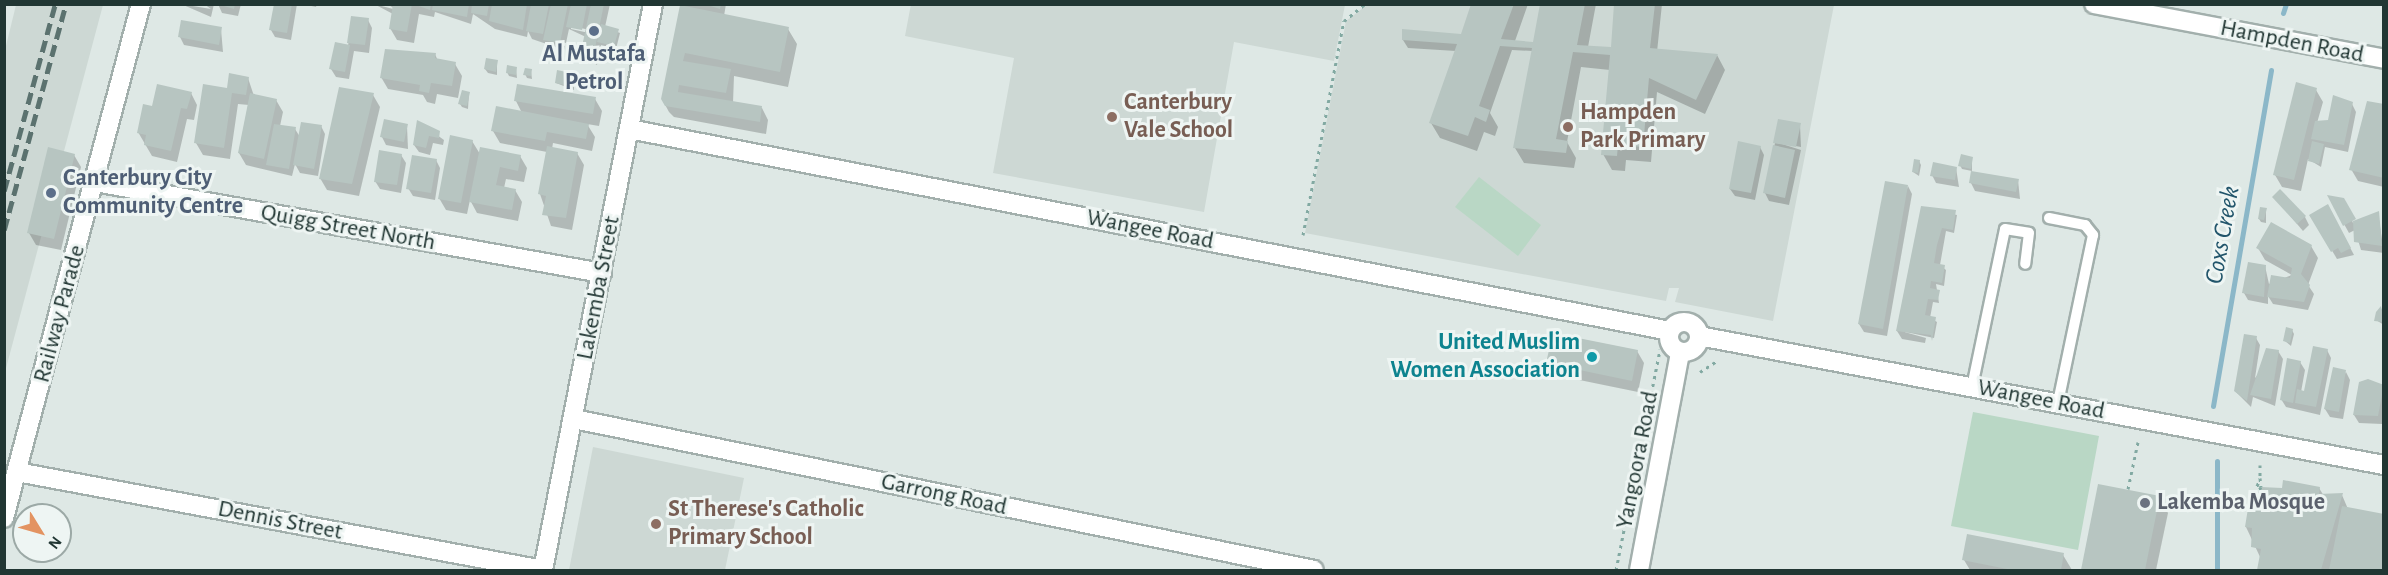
<!DOCTYPE html>
<html>
<head>
<meta charset="utf-8">
<style>
	body { margin:0 }
	#map { position:relative; width:2388px; height:575px; overflow:hidden; background:#dee8e5; font-family:"Alegreya Sans",sans-serif }
	div>[style] { position:absolute }
	.built>* { inset:0; background:#cdd8d4 }
	.green>* { inset:0; background:#b9d7c5 }
	.shadow>* { inset:0; background:#0003 }
	.stream>* { height:5px; margin:-2.5px; padding:0 2.5px; transform-origin:2.5px; border-radius:2.5px; background:#8bb7c8 }
	.building>* { inset:0; background:#b7c5c1 }
	.path>* { height:3px; margin-top:-1.5px; transform-origin:0; background:repeating-linear-gradient(90deg,#82a9a2 0 3px,transparent 0 7.5px) }
	.roads { filter:drop-shadow(2px 0 #a2afac) drop-shadow(-2px 0 #a2afac) drop-shadow(0 2px #a2afac) drop-shadow(0 -2px #a2afac) }
	.lane>* { height:10px; margin:-5px; padding:0 5px; transform-origin:5px; border-radius:5px; background:#fff }
	.street>* { height:18px; margin:-9px; padding:0 9px; transform-origin:9px; border-radius:9px; background:#fff }
	.street>.ring { margin:-9px; padding:0; box-sizing:content-box; background:none; border:18px solid #fff; border-radius:50% }
	.secondary>* { height:18px; margin:-9px; padding:0 9px; transform-origin:9px; border-radius:9px; background:#fff }
	.rail>* { height:4.5px; margin-top:-2.25px; transform-origin:0; background:repeating-linear-gradient(90deg,#5b726f 0 12px,transparent 0 18px) }
	.dots>* { width:16px; height:16px; translate:-50% -50%; box-sizing:border-box; border:3px solid #eef5f3; border-radius:50% }
	span { translate:-50% -50%; white-space:nowrap; text-align:center; line-height:1.15; -webkit-text-stroke:6px #eef5f3; paint-order:stroke }
	.street-label { font-size:24px; color:#213633 }
	.service-label { font-size:24px; color:#4e5e75; font-weight:700 }
	.left { translate:0 -50%; text-align:left }
	.education-label { font-size:24px; color:#785e54; font-weight:700 }
	.culture-label { font-size:24px; color:#0d838f; font-weight:700 }
	.right { translate:-100% -50%; text-align:right }
	.worship-label { font-size:24px; color:#5b616d; font-weight:700 }
	.water-label { font-size:26px; color:#22556b; font-style:italic }
	.frame { position:absolute; inset:0; border:6px solid #213633; pointer-events:none }
	.north { position:absolute; left:12px; top:503px; width:60px; height:60px; box-sizing:border-box; background:#eef5f3; border:2px solid #9ca9a6; border-radius:50%; rotate:127deg; font-size:16px; font-weight:700; line-height:24px; text-align:center; color:#213633 }
	.north::after { content:''; display:block; margin:auto; width:21px; height:27px; background:#e39361; clip-path:polygon(50% 0,100% 100%,50% 72%,0 100%) }
</style>
</head>
<body>
<div id="map">
	<div class="built">
		<i style="clip-path:polygon(911px 4px,1344px 4px,1345px 5px,1334px 61px,1234px 42px,1204px 212px,993px 173px,1014px 58px,905px 36px)"></i>
		<i style="clip-path:polygon(16px 5px,103px 5px,5px 372px,4px 54px)"></i>
		<i style="clip-path:polygon(1367px 5px,1834px 5px,1773px 321px,1675px 302px,1679px 288px,1669px 288px,1666px 301px,1305px 233px,1346px 21px)"></i>
		<i style="clip-path:polygon(593px 447px,744px 478px,725px 570px,569px 570px)"></i>
	</div>
	<div class="green">
		<i style="clip-path:polygon(1479px 177px,1541px 225px,1518px 256px,1455px 207px)"></i>
		<i style="clip-path:polygon(1973px 412px,2099px 436px,2078px 550px,1951px 526px)"></i>
	</div>
	<div class="shadow">
		<i style="clip-path:polygon(181px 4px,211px 9px,204px 4px,214px 4px,211px 17px)"></i>
		<i style="clip-path:polygon(218px 4px,241px 4px,238px 16px,222px 13px)"></i>
		<i style="clip-path:polygon(276px 4px,297px 4px,291px 40px,275px 37px,271px 30px)"></i>
		<i style="clip-path:polygon(302px 4px,317px 4px,316px 7px)"></i>
		<i style="clip-path:polygon(evenodd,387px 4px,610px 4px,605px 27px,620px 33px,616px 49px,601px 45px,597px 65px,582px 55px,586px 37px,569px 29px,566px 43px,549px 39px,565px 46px,564px 50px,532px 39px,528px 31px,527px 37px,495px 29px,473px 14px,471px 24px,435px 12px,434px 17px,419px 14px,414px 43px,397px 40px,390px 28px,393px 14px,374px 4px,397px 10px,387px 4px,571px 26px,590px 30px,589px 33px,571px 29px,571px 26px)"></i>
		<i style="clip-path:polygon(684px 4px,726px 4px,724px 16px,788px 29px,797px 44px,788px 87px,734px 76px,733px 103px,762px 108px,768px 120px,766px 134px,674px 117px,669px 112px,662px 99px)"></i>
		<i style="clip-path:polygon(1473px 4px,1528px 4px,1515px 41px,1534px 45px,1542px 4px,1596px 4px,1588px 47px,1612px 49px,1616px 4px,1662px 4px,1657px 52px,1717px 55px,1725px 70px,1705px 114px,1657px 92px,1651px 162px,1626px 160px,1625px 171px,1612px 170px,1603px 154px,1610px 70px,1581px 67px,1567px 142px,1576px 158px,1574px 168px,1524px 163px,1515px 148px,1533px 51px,1512px 50px,1490px 113px,1498px 127px,1495px 136px,1484px 132px,1477px 151px,1440px 138px,1431px 123px,1456px 51px,1408px 48px,1403px 40px,1462px 35px)"></i>
		<i style="clip-path:polygon(352px 18px,368px 20px,372px 28px,369px 53px,354px 51px,349px 79px,336px 77px,331px 69px,348px 46px)"></i>
		<i style="clip-path:polygon(221px 29px,223px 52px,184px 45px,180px 37px)"></i>
		<i style="clip-path:polygon(435px 54px,438px 61px,455px 64px,462px 76px,458px 98px,437px 94px,435px 104px,427px 102px,423px 95px,388px 89px,381px 77px)"></i>
		<i style="clip-path:polygon(497px 62px,497px 75px,488px 73px,485px 69px)"></i>
		<i style="clip-path:polygon(516px 69px,517px 78px,509px 76px,507px 72px)"></i>
		<i style="clip-path:polygon(531px 71px,532px 79px,527px 78px,525px 74px)"></i>
		<i style="clip-path:polygon(574px 75px,574px 90px,556px 83px)"></i>
		<i style="clip-path:polygon(248px 78px,254px 96px,276px 100px,283px 112px,280px 126px,295px 129px,300px 137px,321px 126px,325px 134px,318px 176px,300px 173px,295px 164px,292px 176px,246px 165px,239px 153px,249px 105px,238px 104px,230px 159px,203px 155px,196px 143px,229px 90px)"></i>
		<i style="clip-path:polygon(2316px 90px,2323px 102px,2317px 123px,2329px 121px,2352px 104px,2356px 112px,2348px 152px,2325px 147px,2321px 167px,2308px 159px,2301px 191px,2282px 187px,2275px 175px)"></i>
		<i style="clip-path:polygon(191px 93px,197px 105px,194px 120px,187px 119px,177px 162px,152px 156px,138px 132px,153px 108px)"></i>
		<i style="clip-path:polygon(469px 94px,468px 109px,462px 107px,460px 104px)"></i>
		<i style="clip-path:polygon(373px 95px,380px 107px,359px 196px,327px 190px,320px 178px)"></i>
		<i style="clip-path:polygon(595px 99px,602px 111px,599px 126px,587px 124px,595px 137px,592px 151px,553px 143px,552px 149px,577px 153px,584px 165px,572px 230px,551px 226px,540px 194px,547px 152px,500px 143px,493px 131px,522px 113px,516px 101px)"></i>
		<i style="clip-path:polygon(2384px 105px,2384px 187px,2358px 181px,2351px 169px)"></i>
		<i style="clip-path:polygon(419px 122px,444px 140px,443px 145px,433px 143px,430px 155px,419px 152px,414px 145px)"></i>
		<i style="clip-path:polygon(1800px 125px,1801px 147px,1779px 143px,1801px 150px,1789px 205px,1769px 201px,1765px 193px,1775px 143px)"></i>
		<i style="clip-path:polygon(407px 126px,408px 149px,386px 145px,382px 137px)"></i>
		<i style="clip-path:polygon(472px 141px,480px 154px,520px 156px,527px 168px,524px 182px,506px 179px,504px 188px,515px 190px,522px 202px,518px 221px,477px 213px,470px 200px,467px 214px,446px 210px,439px 198px)"></i>
		<i style="clip-path:polygon(1760px 147px,1764px 155px,1755px 200px,1735px 196px,1730px 189px)"></i>
		<i style="clip-path:polygon(74px 155px,81px 167px,61px 250px,36px 245px,29px 233px)"></i>
		<i style="clip-path:polygon(401px 155px,406px 163px,401px 193px,380px 189px,375px 181px)"></i>
		<i style="clip-path:polygon(1972px 158px,1972px 171px,1962px 169px,1960px 165px)"></i>
		<i style="clip-path:polygon(436px 160px,440px 168px,435px 200px,413px 196px,408px 188px)"></i>
		<i style="clip-path:polygon(1919px 161px,1921px 165px,1919px 176px,1913px 172px)"></i>
		<i style="clip-path:polygon(1956px 168px,1959px 187px,1936px 183px,1932px 175px)"></i>
		<i style="clip-path:polygon(2018px 180px,2020px 199px,1975px 191px,1971px 183px)"></i>
		<i style="clip-path:polygon(1908px 186px,1912px 194px,1887px 336px,1864px 332px,1859px 324px)"></i>
		<i style="clip-path:polygon(2274px 197px,2305px 217px,2309px 225px,2303px 231px)"></i>
		<i style="clip-path:polygon(2329px 197px,2347px 207px,2353px 223px,2378px 213px,2384px 253px,2361px 250px,2355px 230px,2349px 233px)"></i>
		<i style="clip-path:polygon(2328px 206px,2354px 255px,2337px 259px,2311px 215px)"></i>
		<i style="clip-path:polygon(1922px 208px,1957px 215px,1954px 233px,1946px 231px,1940px 265px,1946px 270px,1944px 286px,1936px 284px,1939px 303px,1933px 302px,1930px 318px,1937px 322px,1934px 338px,1901px 331px,1926px 338px,1925px 343px,1902px 339px,1897px 331px)"></i>
		<i style="clip-path:polygon(2266px 210px,2266px 223px,2261px 222px,2259px 219px)"></i>
		<i style="clip-path:polygon(2311px 246px,2318px 258px,2308px 285px,2314px 294px,2308px 310px,2273px 304px,2268px 296px,2268px 304px,2248px 300px,2244px 293px,2265px 266px,2269px 284px,2292px 275px,2265px 260px,2258px 248px)"></i>
		<i style="clip-path:polygon(2382px 308px,2384px 308px,2384px 325px,2376px 320px)"></i>
		<i style="clip-path:polygon(2292px 330px,2294px 334px,2291px 346px,2285px 341px)"></i>
		<i style="clip-path:polygon(2256px 338px,2260px 345px,2255px 378px,2278px 351px,2283px 359px,2275px 406px,2253px 397px,2251px 407px,2235px 391px)"></i>
		<i style="clip-path:polygon(2327px 350px,2331px 358px,2320px 415px,2286px 407px,2281px 399px,2300px 362px,2305px 370px,2301px 392px,2305px 393px)"></i>
		<i style="clip-path:polygon(1637px 351px,1644px 363px,1638px 392px,1555px 375px,1548px 363px)"></i>
		<i style="clip-path:polygon(2346px 372px,2350px 380px,2343px 419px,2330px 417px,2325px 409px)"></i>
		<i style="clip-path:polygon(2384px 387px,2382px 424px,2359px 423px,2354px 415px)"></i>
		<i style="clip-path:polygon(2099px 485px,2159px 497px,2168px 513px,2156px 570px,2084px 570px)"></i>
		<i style="clip-path:polygon(2319px 488px,2324px 496px,2342px 495px,2348px 509px,2384px 516px,2384px 570px,2259px 570px,2261px 559px,2246px 527px,2255px 505px)"></i>
		<i style="clip-path:polygon(2063px 555px,2072px 570px,1970px 570px,1964px 560px)"></i>
	</div>
	<div class="stream">
		<i style="left:2283px;top:13px;width:9px;rotate:-72deg"></i>
		<i style="left:2213px;top:406px;width:341px;rotate:-80.2deg"></i>
		<i style="left:2217px;top:461px;width:109px;rotate:90deg"></i>
	</div>
	<div class="building">
		<i style="clip-path:polygon(217px 4px,235px 4px,234px 9px)"></i>
		<i style="clip-path:polygon(274px 4px,292px 4px,287px 33px,269px 30px)"></i>
		<i style="clip-path:polygon(393px 4px,412px 4px,407px 32px,389px 29px)"></i>
		<i style="clip-path:polygon(413px 4px,431px 4px,430px 10px)"></i>
		<i style="clip-path:polygon(433px 4px,469px 4px,467px 17px,432px 10px)"></i>
		<i style="clip-path:polygon(472px 4px,489px 4px,487px 16px,471px 13px)"></i>
		<i style="clip-path:polygon(492px 4px,527px 4px,523px 30px,489px 21px)"></i>
		<i style="clip-path:polygon(531px 4px,549px 4px,543px 34px,526px 31px)"></i>
		<i style="clip-path:polygon(551px 4px,568px 4px,560px 43px,543px 40px)"></i>
		<i style="clip-path:polygon(571px 4px,587px 4px,582px 30px,566px 27px)"></i>
		<i style="clip-path:polygon(591px 4px,604px 4px,593px 58px,580px 56px)"></i>
		<i style="clip-path:polygon(704px 4px,721px 4px,720px 9px)"></i>
		<i style="clip-path:polygon(1471px 4px,1514px 4px,1501px 39px,1533px 42px,1540px 4px,1585px 4px,1577px 45px,1611px 47px,1614px 4px,1655px 4px,1650px 48px,1718px 54px,1696px 100px,1649px 78px,1643px 147px,1618px 145px,1617px 156px,1601px 155px,1610px 55px,1573px 52px,1556px 139px,1568px 141px,1566px 153px,1513px 148px,1532px 48px,1500px 46px,1479px 106px,1490px 110px,1486px 122px,1475px 117px,1468px 136px,1429px 123px,1457px 44px,1402px 40px,1402px 29px,1461px 34px)"></i>
		<i style="clip-path:polygon(680px 5px,789px 27px,780px 72px,685px 53px,683px 61px,731px 69px,726px 93px,679px 85px,678px 92px,762px 106px,760px 122px,665px 106px,661px 99px)"></i>
		<i style="clip-path:polygon(351px 16px,369px 18px,365px 45px,347px 43px)"></i>
		<i style="clip-path:polygon(181px 20px,222px 27px,219px 45px,178px 37px)"></i>
		<i style="clip-path:polygon(601px 24px,619px 29px,614px 46px,597px 42px)"></i>
		<i style="clip-path:polygon(335px 42px,350px 45px,345px 72px,329px 69px)"></i>
		<i style="clip-path:polygon(385px 49px,436px 53px,435px 58px,456px 62px,452px 86px,431px 83px,429px 93px,419px 91px,420px 85px,380px 78px)"></i>
		<i style="clip-path:polygon(486px 58px,498px 60px,496px 72px,484px 69px)"></i>
		<i style="clip-path:polygon(507px 65px,517px 67px,516px 75px,506px 73px)"></i>
		<i style="clip-path:polygon(525px 68px,532px 69px,531px 76px,523px 75px)"></i>
		<i style="clip-path:polygon(557px 70px,575px 74px,573px 87px,555px 83px)"></i>
		<i style="clip-path:polygon(229px 73px,249px 77px,246px 95px,232px 93px,224px 148px,194px 143px,203px 84px,227px 88px)"></i>
		<i style="clip-path:polygon(2296px 82px,2317px 88px,2294px 180px,2273px 175px)"></i>
		<i style="clip-path:polygon(157px 84px,192px 92px,187px 109px,181px 108px,171px 151px,144px 145px,146px 135px,137px 133px,143px 104px,152px 106px)"></i>
		<i style="clip-path:polygon(517px 84px,596px 97px,593px 114px,514px 101px)"></i>
		<i style="clip-path:polygon(339px 87px,374px 93px,352px 184px,319px 179px)"></i>
		<i style="clip-path:polygon(462px 90px,470px 92px,467px 106px,458px 104px)"></i>
		<i style="clip-path:polygon(250px 93px,277px 99px,264px 159px,238px 153px)"></i>
		<i style="clip-path:polygon(2333px 95px,2353px 102px,2344px 145px,2311px 139px,2315px 121px,2328px 120px)"></i>
		<i style="clip-path:polygon(2367px 101px,2384px 104px,2384px 178px,2349px 170px)"></i>
		<i style="clip-path:polygon(496px 106px,589px 124px,586px 139px,547px 132px,545px 141px,491px 131px)"></i>
		<i style="clip-path:polygon(384px 119px,408px 124px,404px 142px,380px 137px)"></i>
		<i style="clip-path:polygon(1778px 119px,1801px 123px,1796px 147px,1773px 143px)"></i>
		<i style="clip-path:polygon(417px 120px,440px 131px,439px 138px,429px 136px,426px 148px,413px 145px)"></i>
		<i style="clip-path:polygon(301px 122px,322px 125px,314px 169px,293px 165px)"></i>
		<i style="clip-path:polygon(274px 124px,296px 127px,289px 169px,266px 165px)"></i>
		<i style="clip-path:polygon(450px 135px,473px 140px,461px 203px,438px 199px)"></i>
		<i style="clip-path:polygon(1738px 141px,1761px 146px,1751px 193px,1729px 189px)"></i>
		<i style="clip-path:polygon(2312px 141px,2324px 144px,2319px 164px,2308px 161px)"></i>
		<i style="clip-path:polygon(1773px 145px,1795px 150px,1785px 198px,1763px 193px)"></i>
		<i style="clip-path:polygon(547px 146px,578px 152px,566px 218px,542px 215px,546px 196px,538px 194px)"></i>
		<i style="clip-path:polygon(48px 147px,75px 154px,54px 239px,27px 233px)"></i>
		<i style="clip-path:polygon(480px 147px,521px 155px,518px 171px,500px 167px,496px 185px,516px 189px,512px 210px,469px 202px)"></i>
		<i style="clip-path:polygon(379px 150px,402px 154px,397px 185px,374px 182px)"></i>
		<i style="clip-path:polygon(1961px 154px,1973px 157px,1971px 169px,1958px 166px)"></i>
		<i style="clip-path:polygon(412px 155px,437px 159px,431px 193px,406px 189px)"></i>
		<i style="clip-path:polygon(1914px 159px,1920px 160px,1918px 173px,1912px 172px)"></i>
		<i style="clip-path:polygon(1933px 162px,1957px 167px,1955px 180px,1930px 176px)"></i>
		<i style="clip-path:polygon(1971px 171px,2019px 179px,2016px 192px,1969px 183px)"></i>
		<i style="clip-path:polygon(1885px 181px,1908px 185px,1883px 329px,1858px 324px)"></i>
		<i style="clip-path:polygon(2280px 189px,2306px 216px,2297px 224px,2272px 197px)"></i>
		<i style="clip-path:polygon(2327px 195px,2344px 198px,2356px 219px,2343px 226px)"></i>
		<i style="clip-path:polygon(2328px 204px,2351px 248px,2341px 253px,2338px 248px,2331px 252px,2309px 215px)"></i>
		<i style="clip-path:polygon(1921px 206px,1956px 210px,1953px 230px,1942px 228px,1937px 245px,1934px 263px,1945px 265px,1942px 283px,1931px 281px,1930px 288px,1940px 290px,1938px 300px,1928px 299px,1925px 315px,1936px 317px,1932px 341px,1931px 335px,1896px 331px)"></i>
		<i style="clip-path:polygon(2260px 207px,2267px 208px,2264px 220px,2258px 219px)"></i>
		<i style="clip-path:polygon(2379px 211px,2382px 246px,2354px 242px,2353px 221px)"></i>
		<i style="clip-path:polygon(2271px 222px,2312px 245px,2301px 274px,2310px 285px,2304px 302px,2267px 297px,2271px 275px,2290px 278px,2292px 268px,2256px 248px)"></i>
		<i style="clip-path:polygon(2248px 262px,2266px 265px,2264px 297px,2242px 293px)"></i>
		<i style="clip-path:polygon(2381px 306px,2384px 322px,2374px 321px,2376px 312px)"></i>
		<i style="clip-path:polygon(2286px 327px,2293px 329px,2290px 343px,2283px 341px)"></i>
		<i style="clip-path:polygon(1553px 333px,1638px 350px,1632px 381px,1546px 363px)"></i>
		<i style="clip-path:polygon(2244px 334px,2257px 336px,2247px 401px,2234px 391px)"></i>
		<i style="clip-path:polygon(2313px 346px,2328px 349px,2316px 407px,2295px 403px,2297px 389px,2304px 391px)"></i>
		<i style="clip-path:polygon(2266px 348px,2279px 350px,2271px 399px,2250px 395px)"></i>
		<i style="clip-path:polygon(2287px 358px,2301px 361px,2293px 403px,2280px 400px)"></i>
		<i style="clip-path:polygon(2333px 367px,2346px 370px,2339px 412px,2324px 409px)"></i>
		<i style="clip-path:polygon(2368px 379px,2384px 385px,2378px 416px,2353px 415px,2359px 382px)"></i>
		<i style="clip-path:polygon(2283px 480px,2320px 487px,2319px 494px,2343px 493px,2321px 570px,2257px 570px,2261px 549px,2251px 547px,2252px 528px,2245px 527px,2249px 502px,2254px 503px,2261px 487px,2282px 488px)"></i>
		<i style="clip-path:polygon(2098px 484px,2160px 496px,2145px 570px,2081px 570px)"></i>
		<i style="clip-path:polygon(2342px 506px,2384px 514px,2384px 570px,2329px 570px)"></i>
		<i style="clip-path:polygon(1967px 534px,2064px 553px,2061px 570px,2012px 570px,1962px 560px)"></i>
	</div>
	<div class="path">
		<i style="left:1303px;top:235px;width:218px;rotate:-79.2deg"></i>
		<i style="left:1344px;top:21px;width:27px;rotate:-39deg"></i>
		<i style="left:1700px;top:372px;width:20px;rotate:-33deg"></i>
		<i style="left:2260px;top:465px;width:13px;rotate:90deg"></i>
		<i style="left:2260px;top:478px;width:9px;rotate:84deg"></i>
		<i style="left:2261px;top:487px;width:16px;rotate:125deg"></i>
		<i style="left:2252px;top:500px;width:23px;rotate:-70deg"></i>
		<i style="left:2128px;top:489px;width:48px;rotate:-78deg"></i>
		<i style="left:1616px;top:570px;width:225px;rotate:-78.7deg"></i>
	</div>
	<div class="roads">
		<div class="lane">
			<i style="left:2049px;top:218px;width:37px;rotate:11deg"></i>
			<i style="left:2085px;top:225px;width:13px;rotate:51deg"></i>
			<i style="left:2093px;top:235px;width:172px;rotate:101.8deg"></i>
			<i style="left:1972px;top:387px;width:161px;rotate:-78.2deg"></i>
			<i style="left:2005px;top:229px;width:24px;rotate:9deg"></i>
			<i style="left:2029px;top:233px;width:31px;rotate:97deg"></i>
		</div>
		<div class="street">
			<i style="left:2094px;top:4px;width:295px;rotate:10.7deg"></i>
			<i style="left:629px;top:129px;width:1060px;rotate:10.98deg"></i>
			<i style="left:95px;top:182px;width:515px;rotate:10.18deg"></i>
			<i class="ring" style="left:1669px;top:322px;width:12px;height:12px"></i>
			<i style="left:1699px;top:336px;width:697px;rotate:10.67deg"></i>
			<i style="left:574px;top:419px;width:755px;rotate:11.53deg"></i>
			<i style="left:17px;top:472px;width:535px;rotate:10.55deg"></i>
			<i style="left:4px;top:518px;width:532px;rotate:-75.08deg"></i>
			<i style="left:1639px;top:570px;width:222px;rotate:-79.3deg"></i>
		</div>
		<div class="secondary">
			<i style="left:543px;top:570px;width:577px;rotate:-79deg"></i>
		</div>
	</div>
	<div class="rail">
		<i style="left:4px;top:191px;width:194px;rotate:-74.7deg"></i>
		<i style="left:4px;top:230px;width:234px;rotate:-74.7deg"></i>
	</div>
	<div class="dots">
		<i style="left:594px;top:31px;background:#5c6f8a"></i>
		<i style="left:1112px;top:117px;background:#8d6e63"></i>
		<i style="left:1568px;top:127px;background:#8d6e63"></i>
		<i style="left:51px;top:193px;background:#5c6f8a"></i>
		<i style="left:1592px;top:357px;background:#0f9aa8"></i>
		<i style="left:2145px;top:503px;background:#6b7280"></i>
		<i style="left:656px;top:524px;background:#8d6e63"></i>
	</div>
	<div class="street-label">
		<span style="left:2292px;top:42px;rotate:11deg">Hampden Road</span>
		<span style="left:348px;top:228px;rotate:10deg">Quigg Street North</span>
		<span style="left:1150px;top:230px;rotate:11deg">Wangee Road</span>
		<span style="left:599px;top:288px;rotate:-79deg">Lakemba Street</span>
		<span style="left:60px;top:314px;rotate:-75deg">Railway Parade</span>
		<span style="left:2041px;top:400px;rotate:11deg">Wangee Road</span>
		<span style="left:1638px;top:460px;rotate:-79deg">Yangoora Road</span>
		<span style="left:944px;top:495px;rotate:12deg">Garrong Road</span>
		<span style="left:280px;top:521px;rotate:11deg">Dennis Street</span>
	</div>
	<div class="service-label">
		<span style="left:594px;top:69px">Al Mustafa<br>Petrol</span>
		<span class="left" style="left:63px;top:193px">Canterbury City<br>Community Centre</span>
	</div>
	<div class="education-label">
		<span class="left" style="left:1124px;top:117px">Canterbury<br>Vale School</span>
		<span class="left" style="left:1580px;top:127px">Hampden<br>Park Primary</span>
		<span class="left" style="left:668px;top:524px">St Therese's Catholic<br>Primary School</span>
	</div>
	<div class="culture-label">
		<span class="right" style="left:1580px;top:357px">United Muslim<br>Women Association</span>
	</div>
	<div class="worship-label">
		<span class="left" style="left:2157px;top:503px">Lakemba Mosque</span>
	</div>
	<div class="water-label">
		<span style="left:2223px;top:235px;rotate:-80deg">Coxs Creek</span>
	</div>
	<div class="frame"></div>
	<div class="north">N</div>
</div>
</body>
</html>
